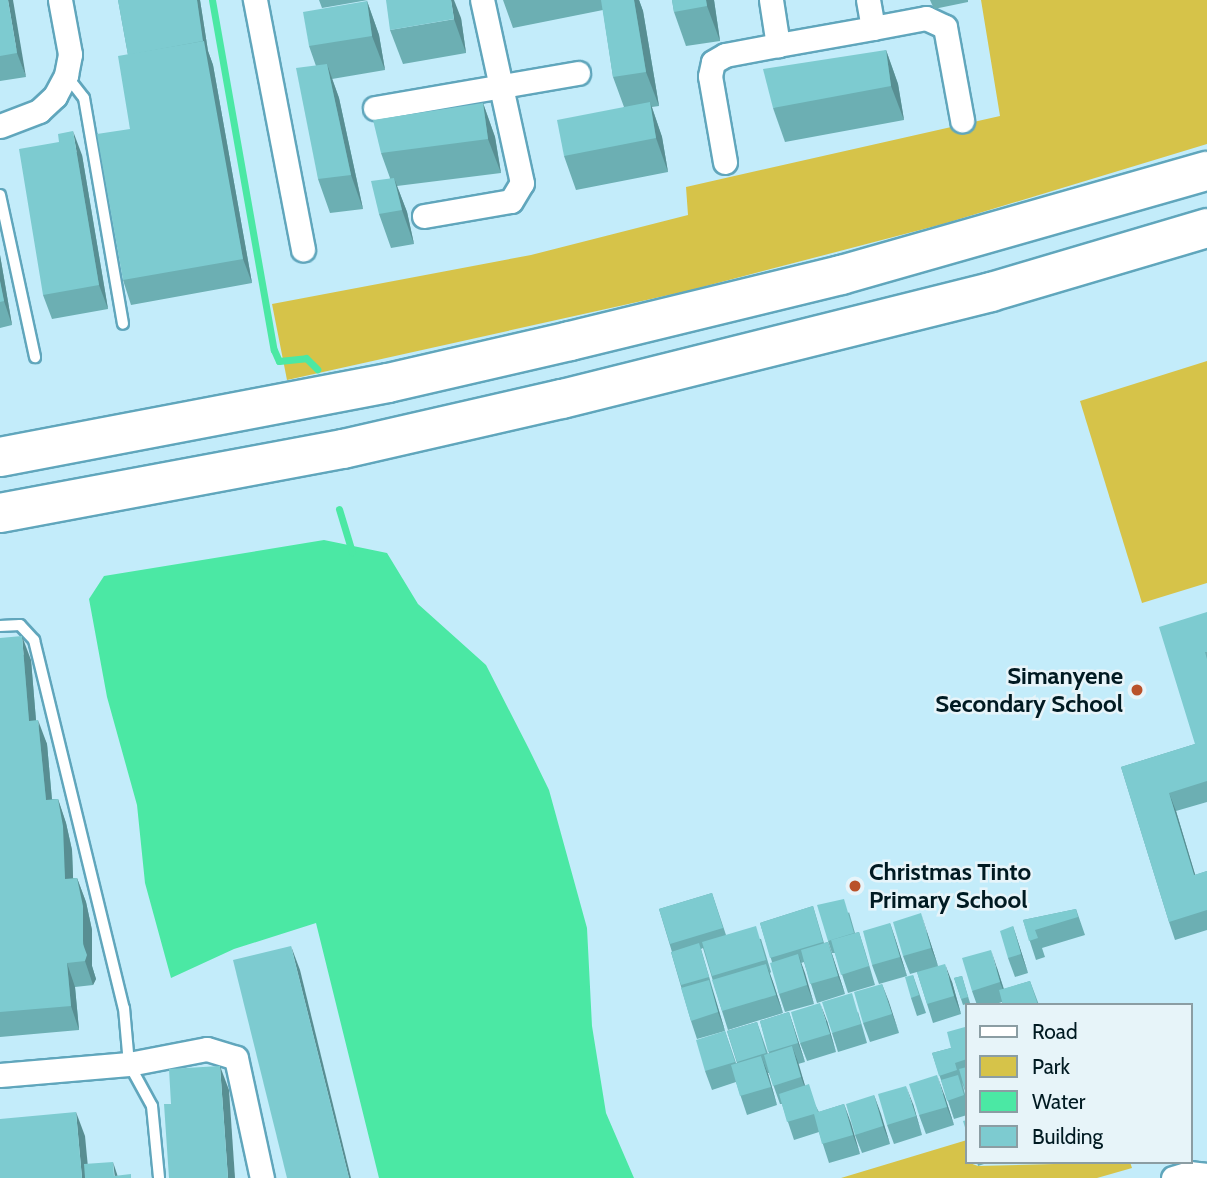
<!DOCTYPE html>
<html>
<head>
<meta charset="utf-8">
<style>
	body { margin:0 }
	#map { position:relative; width:1207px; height:1178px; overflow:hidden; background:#c3ecfa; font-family:Cabin,sans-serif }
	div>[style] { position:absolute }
	.green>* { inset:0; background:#d6c349 }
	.water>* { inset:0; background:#4be8a4 }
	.stream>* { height:7px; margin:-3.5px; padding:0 3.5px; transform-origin:3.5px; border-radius:3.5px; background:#4be8a4 }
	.roads { filter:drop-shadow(2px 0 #60a6bc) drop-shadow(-2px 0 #60a6bc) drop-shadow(0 2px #60a6bc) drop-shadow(0 -2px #60a6bc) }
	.lane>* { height:10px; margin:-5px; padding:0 5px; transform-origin:5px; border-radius:5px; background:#fff }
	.street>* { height:23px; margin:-11.5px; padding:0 11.5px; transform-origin:11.5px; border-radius:11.5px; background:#fff }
	.highway>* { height:38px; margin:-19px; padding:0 19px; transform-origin:19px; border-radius:19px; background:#fff }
	.wall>* { inset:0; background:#6cafb3 }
	.shaded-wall>* { inset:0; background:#588e92 }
	.building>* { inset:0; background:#7dcbd0 }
	.dots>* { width:19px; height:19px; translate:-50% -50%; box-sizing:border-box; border:4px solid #e7f4f9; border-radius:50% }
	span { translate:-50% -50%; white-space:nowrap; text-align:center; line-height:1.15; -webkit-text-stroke:5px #e7f4f9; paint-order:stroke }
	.poi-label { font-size:24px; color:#001a22; font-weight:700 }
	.right { translate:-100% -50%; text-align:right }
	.left { translate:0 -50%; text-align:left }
	.legend { position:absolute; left:965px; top:1003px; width:228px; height:161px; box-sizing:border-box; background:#e7f4f9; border:2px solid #8b9da3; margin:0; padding:9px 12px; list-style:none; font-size:21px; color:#001a22 }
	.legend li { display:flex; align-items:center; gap:14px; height:35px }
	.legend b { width:35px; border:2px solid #8b9da3 }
</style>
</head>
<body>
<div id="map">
	<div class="green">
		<i style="clip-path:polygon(981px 0,1207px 0,1207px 144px,943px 224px,687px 291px,287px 380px,272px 304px,531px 255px,688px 215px,686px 187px,1000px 116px)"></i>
		<i style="clip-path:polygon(1207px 361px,1207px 583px,1142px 603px,1080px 401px)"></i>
		<i style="clip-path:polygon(967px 1140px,967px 1162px,978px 1166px,1130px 1162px,1132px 1168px,1097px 1178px,841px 1178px)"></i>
	</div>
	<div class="water">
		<i style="clip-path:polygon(324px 540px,387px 553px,418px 604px,486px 665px,529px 749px,549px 790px,587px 928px,592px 1026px,606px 1113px,634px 1178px,379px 1178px,316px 923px,234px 949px,171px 978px,145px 883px,137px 805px,107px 697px,89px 599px,104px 576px)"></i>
	</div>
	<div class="stream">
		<i style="left:212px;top:0;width:355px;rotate:80deg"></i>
		<i style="left:274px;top:350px;width:12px;rotate:66deg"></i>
		<i style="left:279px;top:361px;width:27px;rotate:-6deg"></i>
		<i style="left:306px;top:358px;width:16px;rotate:45deg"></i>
		<i style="left:339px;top:509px;width:45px;rotate:73.2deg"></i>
	</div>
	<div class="roads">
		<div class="lane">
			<i style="left:66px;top:75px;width:29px;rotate:52deg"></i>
			<i style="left:84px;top:98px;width:229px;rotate:80.2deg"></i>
			<i style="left:0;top:195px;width:166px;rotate:77.8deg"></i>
			<i style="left:0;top:626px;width:20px;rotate:-3deg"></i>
			<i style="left:20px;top:625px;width:21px;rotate:47deg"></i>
			<i style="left:34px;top:640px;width:379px;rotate:76.3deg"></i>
			<i style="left:124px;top:1008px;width:56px;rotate:84.9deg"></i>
			<i style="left:129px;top:1064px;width:48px;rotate:61.3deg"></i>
			<i style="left:152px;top:1106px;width:72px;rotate:84.4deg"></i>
		</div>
		<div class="street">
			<i style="left:255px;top:0;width:254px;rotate:79.1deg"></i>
			<i style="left:771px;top:0;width:46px;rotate:81.2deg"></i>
			<i style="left:778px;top:45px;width:97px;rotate:-10.1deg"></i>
			<i style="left:873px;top:28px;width:28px;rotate:-100deg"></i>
			<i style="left:873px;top:28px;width:54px;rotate:-10.7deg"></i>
			<i style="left:926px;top:18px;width:21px;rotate:25deg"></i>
			<i style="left:945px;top:27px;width:95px;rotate:79.6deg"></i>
			<i style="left:375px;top:108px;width:206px;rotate:-9.8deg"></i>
			<i style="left:0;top:126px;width:42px;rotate:-21deg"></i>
			<i style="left:39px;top:111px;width:22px;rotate:-43deg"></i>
			<i style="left:55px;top:96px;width:24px;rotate:-62deg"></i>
			<i style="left:66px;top:75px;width:21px;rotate:-79deg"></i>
			<i style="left:70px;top:54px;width:55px;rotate:-100.5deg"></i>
			<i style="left:725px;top:162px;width:87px;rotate:-99.9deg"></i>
			<i style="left:710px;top:76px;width:14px;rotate:-78deg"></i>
			<i style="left:713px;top:62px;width:14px;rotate:-30deg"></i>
			<i style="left:725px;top:55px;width:54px;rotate:-10.7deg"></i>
			<i style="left:424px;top:216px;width:88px;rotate:-9.8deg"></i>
			<i style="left:511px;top:201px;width:21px;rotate:-59deg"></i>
			<i style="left:522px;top:183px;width:187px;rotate:-102.3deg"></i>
			<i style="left:0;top:1075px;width:129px;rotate:-4.9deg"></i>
			<i style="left:129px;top:1064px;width:79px;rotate:-10.9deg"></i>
			<i style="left:207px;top:1049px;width:30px;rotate:17deg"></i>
			<i style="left:236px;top:1058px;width:123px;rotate:77.8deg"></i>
			<i style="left:1173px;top:1178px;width:17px;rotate:-17deg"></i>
			<i style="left:1189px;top:1173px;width:18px;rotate:6deg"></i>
		</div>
		<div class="highway">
			<i style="left:0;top:457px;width:395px;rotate:-10.8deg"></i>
			<i style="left:388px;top:383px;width:187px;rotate:-13deg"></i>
			<i style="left:570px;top:341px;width:279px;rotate:-13.7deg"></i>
			<i style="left:841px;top:275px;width:380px;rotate:-15.9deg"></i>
			<i style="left:0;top:513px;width:349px;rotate:-10.6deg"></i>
			<i style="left:343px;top:449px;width:225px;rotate:-12.9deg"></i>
			<i style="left:562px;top:399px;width:442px;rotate:-14deg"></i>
			<i style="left:991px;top:292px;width:225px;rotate:-16.5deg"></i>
		</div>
	</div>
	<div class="wall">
		<i style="clip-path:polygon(0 0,26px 77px,0 81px)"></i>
		<i style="clip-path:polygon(118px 0,200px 0,208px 51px,213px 65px,252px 283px,131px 305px,123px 280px,130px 129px,128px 55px)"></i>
		<i style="clip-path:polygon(319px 0,368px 0,322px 8px)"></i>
		<i style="clip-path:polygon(503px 0,639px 0,643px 11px,659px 106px,652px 107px,662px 137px,668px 172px,576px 190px,564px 156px,624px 107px,613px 77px,603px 10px,513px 28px)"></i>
		<i style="clip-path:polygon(672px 0,714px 0,720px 41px,686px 46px,674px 12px)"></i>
		<i style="clip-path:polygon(930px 0,968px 0,968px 2px,934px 9px)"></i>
		<i style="clip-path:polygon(367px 1px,379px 35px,385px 70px,332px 79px,339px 98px,363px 209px,330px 213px,318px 179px,316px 66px,309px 46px)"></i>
		<i style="clip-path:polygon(461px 18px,466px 53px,403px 64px,390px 30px)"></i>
		<i style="clip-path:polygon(886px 50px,898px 84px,904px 120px,785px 142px,773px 108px)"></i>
		<i style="clip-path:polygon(483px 103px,495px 137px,501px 173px,397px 186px,407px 212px,414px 244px,391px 248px,379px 214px,390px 178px,381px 153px)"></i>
		<i style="clip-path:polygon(59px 142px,82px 155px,108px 309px,52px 319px,43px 295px)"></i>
		<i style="clip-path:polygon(0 255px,12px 325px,0 328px)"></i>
		<i style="clip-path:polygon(1207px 612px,1207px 802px,1176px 811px,1195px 875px,1207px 871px,1207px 930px,1175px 940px,1169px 922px,1121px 767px,1195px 744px)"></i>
		<i style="clip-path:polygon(0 638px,31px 660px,36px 720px,47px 744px,52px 799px,58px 799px,66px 823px,72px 850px,73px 878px,77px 878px,86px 902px,92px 930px,92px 966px,96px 979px,93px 985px,75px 987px,79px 1030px,0 1037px)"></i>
		<i style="clip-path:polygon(712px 893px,726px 935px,761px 939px,771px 972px,770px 973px,783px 1013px,728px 1030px,722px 1011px,703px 948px,701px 949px,725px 1031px,697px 1039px,691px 1021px,671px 952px,672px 952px,659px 909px)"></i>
		<i style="clip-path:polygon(813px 906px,824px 943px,828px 942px,845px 994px,817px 1003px,804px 962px,801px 963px,814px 1004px,785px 1012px,779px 994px,772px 962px,760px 923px)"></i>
		<i style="clip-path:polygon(1076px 909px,1085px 935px,1042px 948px,1045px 957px,1036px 960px,1023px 920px)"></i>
		<i style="clip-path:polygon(849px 912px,855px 933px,859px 932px,865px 951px,875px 985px,848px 993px,835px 953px,832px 953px,828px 941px)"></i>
		<i style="clip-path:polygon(890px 923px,907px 976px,879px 984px,872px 965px)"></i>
		<i style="clip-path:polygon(1013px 926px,1028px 973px,1015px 977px,1008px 958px)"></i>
		<i style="clip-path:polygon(927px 932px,938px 966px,952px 982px,961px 1014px,933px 1023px,917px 972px,910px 974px,903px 956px)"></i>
		<i style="clip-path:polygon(997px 968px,1004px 989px,1030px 981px,1039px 1005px,1003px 1005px,1002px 1002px,993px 1005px,977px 1005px,972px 991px)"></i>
		<i style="clip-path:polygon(913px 975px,926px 1013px,917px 1016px,911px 998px)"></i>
		<i style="clip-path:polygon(962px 976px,970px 1003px,963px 1005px,954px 978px)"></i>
		<i style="clip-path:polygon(882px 984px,899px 1033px,870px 1042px,863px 1023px)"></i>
		<i style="clip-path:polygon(789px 1012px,805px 1062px,798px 1064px,805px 1086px,819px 1112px,844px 1104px,860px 1154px,829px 1163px,819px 1132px,794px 1140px,782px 1104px,780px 1104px,769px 1073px,768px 1073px,777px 1105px,747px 1115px,736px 1082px,712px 1090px,705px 1071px,725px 1031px,736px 1063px,737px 1063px,727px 1031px,757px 1022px,768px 1054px,769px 1053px,760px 1021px)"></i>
		<i style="clip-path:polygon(858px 1012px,867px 1043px,838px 1052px,832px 1033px)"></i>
		<i style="clip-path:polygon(827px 1021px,836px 1052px,807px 1061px,800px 1043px)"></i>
		<i style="clip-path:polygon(967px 1032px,967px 1097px,962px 1082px,967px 1102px,967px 1115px,954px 1119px,932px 1053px,951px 1048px)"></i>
		<i style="clip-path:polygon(944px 1094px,954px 1125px,926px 1134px,919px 1115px)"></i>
		<i style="clip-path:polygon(874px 1095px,890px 1144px,862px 1153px,855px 1135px)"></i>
		<i style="clip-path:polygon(913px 1104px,922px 1135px,894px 1144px,887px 1125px)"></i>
		<i style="clip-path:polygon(977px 1162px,990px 1162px,978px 1166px)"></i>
	</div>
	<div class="shaded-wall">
		<i style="clip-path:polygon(8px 0,13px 0,26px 77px,17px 53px)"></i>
		<i style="clip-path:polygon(197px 0,200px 0,208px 51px,213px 65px,252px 283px,243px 259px,203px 45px)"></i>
		<i style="clip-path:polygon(451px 0,454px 0,461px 18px,466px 53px,454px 19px)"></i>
		<i style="clip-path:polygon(634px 0,639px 0,643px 11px,659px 106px,646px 72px)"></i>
		<i style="clip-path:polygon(706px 0,714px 0,720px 41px,707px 6px)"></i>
		<i style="clip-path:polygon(367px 1px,379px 35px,385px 70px,372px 36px)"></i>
		<i style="clip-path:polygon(886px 50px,898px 84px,904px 120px,891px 86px)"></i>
		<i style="clip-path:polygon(327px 64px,339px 98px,363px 209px,351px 175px)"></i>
		<i style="clip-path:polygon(650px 102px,662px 137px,668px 172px,656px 138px)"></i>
		<i style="clip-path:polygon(483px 103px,495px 137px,501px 173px,488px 139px)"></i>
		<i style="clip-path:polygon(73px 131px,82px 155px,108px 309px,99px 285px)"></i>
		<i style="clip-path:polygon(394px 178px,407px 212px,414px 244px,402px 210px)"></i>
		<i style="clip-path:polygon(0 255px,12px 325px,4px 301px,0 281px)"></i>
		<i style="clip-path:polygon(22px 636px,31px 660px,38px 745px,29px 721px)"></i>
		<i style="clip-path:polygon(38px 720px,47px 744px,54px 824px,46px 800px)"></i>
		<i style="clip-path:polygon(1169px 793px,1176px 811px,1201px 894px,1194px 875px)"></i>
		<i style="clip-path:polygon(58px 799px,66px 823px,72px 850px,74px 903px,65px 879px)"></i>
		<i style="clip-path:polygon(77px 878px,86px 902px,92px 930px,92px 966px,96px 979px,93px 985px,85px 961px)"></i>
		<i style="clip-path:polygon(921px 913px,927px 932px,938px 966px,931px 948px)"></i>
		<i style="clip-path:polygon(890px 923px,896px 941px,907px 976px,900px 957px)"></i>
		<i style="clip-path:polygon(1013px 926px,1019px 945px,1028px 973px,1021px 954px)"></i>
		<i style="clip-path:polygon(828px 942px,834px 960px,845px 994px,838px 976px)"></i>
		<i style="clip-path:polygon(291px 946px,300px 970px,351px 1178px,349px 1178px)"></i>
		<i style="clip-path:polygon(991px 950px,997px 968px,1007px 1000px,1000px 982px)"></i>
		<i style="clip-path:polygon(798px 954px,805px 973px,814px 1004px,807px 985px)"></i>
		<i style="clip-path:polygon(67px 963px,75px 987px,79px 1030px,71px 1006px)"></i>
		<i style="clip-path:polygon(766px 964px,773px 982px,783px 1013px,776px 995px)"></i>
		<i style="clip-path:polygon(945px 964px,952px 982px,961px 1014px,954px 996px)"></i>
		<i style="clip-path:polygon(709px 980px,715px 998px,725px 1031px,718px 1012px)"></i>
		<i style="clip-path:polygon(882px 984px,889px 1002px,899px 1033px,892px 1014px)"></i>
		<i style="clip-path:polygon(820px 1003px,827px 1021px,836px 1052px,830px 1034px)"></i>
		<i style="clip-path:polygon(789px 1012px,795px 1031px,805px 1062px,798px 1043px)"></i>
		<i style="clip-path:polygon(792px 1046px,799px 1065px,808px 1096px,801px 1077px)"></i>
		<i style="clip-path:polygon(761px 1056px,768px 1074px,777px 1105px,771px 1087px)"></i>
		<i style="clip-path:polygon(220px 1066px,229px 1090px,235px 1178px,228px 1178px)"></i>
		<i style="clip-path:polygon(937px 1075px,944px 1094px,954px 1125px,947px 1107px)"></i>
		<i style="clip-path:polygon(906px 1086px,913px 1104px,922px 1135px,916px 1116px)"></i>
		<i style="clip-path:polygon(874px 1095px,881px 1114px,890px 1144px,883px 1126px)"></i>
		<i style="clip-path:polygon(844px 1104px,851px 1123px,860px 1154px,853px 1135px)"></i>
		<i style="clip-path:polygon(76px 1112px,85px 1136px,89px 1178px,82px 1178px)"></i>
		<i style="clip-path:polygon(113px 1162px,117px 1174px,118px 1178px,115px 1178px)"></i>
	</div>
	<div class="building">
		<i style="clip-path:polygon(0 0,8px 0,17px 53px,0 56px)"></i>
		<i style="clip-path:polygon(118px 0,197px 0,203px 41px,128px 55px)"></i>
		<i style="clip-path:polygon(386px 0,451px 0,454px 19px,390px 30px)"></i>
		<i style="clip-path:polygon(601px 0,634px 0,646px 72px,613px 77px)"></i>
		<i style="clip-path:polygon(672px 0,706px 0,707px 6px,674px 12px)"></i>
		<i style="clip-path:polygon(367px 1px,372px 36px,309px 46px,303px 12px)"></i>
		<i style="clip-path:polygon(204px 41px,243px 259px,123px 280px,97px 134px,130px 129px,118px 56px)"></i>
		<i style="clip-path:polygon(886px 50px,891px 86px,773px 108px,763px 69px)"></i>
		<i style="clip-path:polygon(327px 64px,351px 175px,318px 179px,296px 68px)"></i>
		<i style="clip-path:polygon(650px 102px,656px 138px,564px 156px,557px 120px)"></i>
		<i style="clip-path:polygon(483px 103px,488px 139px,381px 153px,373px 120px)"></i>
		<i style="clip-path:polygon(73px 131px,99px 285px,43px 295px,19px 149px,59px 142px,58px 134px)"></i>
		<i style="clip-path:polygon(394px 178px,402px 210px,379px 214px,371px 181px)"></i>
		<i style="clip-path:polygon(0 281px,4px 301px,0 302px)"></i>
		<i style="clip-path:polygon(1207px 612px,1207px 652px,1205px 652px,1207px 659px,1207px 781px,1169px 793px,1194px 875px,1207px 871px,1207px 910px,1169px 922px,1121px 767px,1195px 744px,1159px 627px)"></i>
		<i style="clip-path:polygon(22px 636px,29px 721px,38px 720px,46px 800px,58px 799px,63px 826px,65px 879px,77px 878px,83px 906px,83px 944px,87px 955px,85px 961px,67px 963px,71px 1006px,0 1012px,0 638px)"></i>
		<i style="clip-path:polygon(712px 893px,723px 928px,670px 944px,659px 909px)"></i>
		<i style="clip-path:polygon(844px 899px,854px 933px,828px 941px,817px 905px)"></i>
		<i style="clip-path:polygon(813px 906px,823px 942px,770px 958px,760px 923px)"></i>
		<i style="clip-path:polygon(1076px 909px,1078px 917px,1035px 930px,1038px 938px,1029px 941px,1023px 920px)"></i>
		<i style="clip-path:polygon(921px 913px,931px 948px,903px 956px,893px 922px)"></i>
		<i style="clip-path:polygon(890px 923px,900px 957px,872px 965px,863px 931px)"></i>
		<i style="clip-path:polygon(756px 926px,766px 960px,712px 976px,702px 942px)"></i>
		<i style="clip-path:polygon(1013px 926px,1021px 954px,1008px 958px,1000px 931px)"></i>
		<i style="clip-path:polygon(859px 932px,869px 966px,841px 975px,831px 940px)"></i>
		<i style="clip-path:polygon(828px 942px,838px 976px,810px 984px,801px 950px)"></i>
		<i style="clip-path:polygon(699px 943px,709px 977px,681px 985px,671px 952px)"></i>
		<i style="clip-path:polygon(291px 946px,349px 1178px,287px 1178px,233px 960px)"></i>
		<i style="clip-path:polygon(991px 950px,1000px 982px,972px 991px,962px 958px)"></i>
		<i style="clip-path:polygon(798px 954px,807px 985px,779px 994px,770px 963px)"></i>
		<i style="clip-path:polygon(766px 964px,776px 995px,722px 1011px,712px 980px)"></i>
		<i style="clip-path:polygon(945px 964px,954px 996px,927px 1004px,917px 972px)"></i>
		<i style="clip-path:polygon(913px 975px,919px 995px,911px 998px,905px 977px)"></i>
		<i style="clip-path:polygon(962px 976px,968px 997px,961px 999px,954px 978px)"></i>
		<i style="clip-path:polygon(709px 980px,718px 1012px,691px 1021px,681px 988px)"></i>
		<i style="clip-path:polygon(1030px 981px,1038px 1005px,1003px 1005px,999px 990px)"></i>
		<i style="clip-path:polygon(882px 984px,892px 1014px,863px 1023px,854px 992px)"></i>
		<i style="clip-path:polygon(852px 993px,861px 1024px,832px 1033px,822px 1002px)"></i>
		<i style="clip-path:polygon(820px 1003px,830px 1034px,800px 1043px,791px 1012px)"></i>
		<i style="clip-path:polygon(789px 1012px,798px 1043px,768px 1052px,760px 1021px)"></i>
		<i style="clip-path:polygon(757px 1022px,766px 1053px,737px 1062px,727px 1031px)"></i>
		<i style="clip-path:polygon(965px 1027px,967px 1033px,967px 1059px,955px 1063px,957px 1070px,939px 1076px,932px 1053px,951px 1048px,947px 1032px)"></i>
		<i style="clip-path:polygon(725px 1031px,735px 1062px,705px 1071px,696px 1040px)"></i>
		<i style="clip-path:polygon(792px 1046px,801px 1077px,773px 1086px,764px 1055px)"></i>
		<i style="clip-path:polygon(761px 1056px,771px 1087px,740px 1096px,731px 1065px)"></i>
		<i style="clip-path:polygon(220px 1066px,228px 1178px,169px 1178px,164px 1104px,171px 1104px,169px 1069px)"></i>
		<i style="clip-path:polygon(967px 1067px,967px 1097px,959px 1069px)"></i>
		<i style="clip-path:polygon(937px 1075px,947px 1107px,919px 1115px,909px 1084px)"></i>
		<i style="clip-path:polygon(958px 1075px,964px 1095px,947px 1101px,941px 1080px)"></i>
		<i style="clip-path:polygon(809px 1084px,818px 1112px,844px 1104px,853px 1135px,822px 1144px,814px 1114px,787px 1122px,779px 1094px)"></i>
		<i style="clip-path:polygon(906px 1086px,916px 1116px,887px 1125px,878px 1094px)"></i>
		<i style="clip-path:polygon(874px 1095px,883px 1126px,855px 1135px,846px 1104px)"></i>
		<i style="clip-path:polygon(76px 1112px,82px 1178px,0 1178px,0 1119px)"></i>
		<i style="clip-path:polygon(967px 1120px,967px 1134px,963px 1121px)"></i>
		<i style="clip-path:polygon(113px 1162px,114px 1176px,131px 1174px,131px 1178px,85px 1178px,84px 1164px)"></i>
	</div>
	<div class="dots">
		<i style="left:1137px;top:690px;background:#b9522a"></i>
		<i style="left:855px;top:886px;background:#b9522a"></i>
	</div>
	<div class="poi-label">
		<span class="right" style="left:1123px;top:690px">Simanyene<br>Secondary School</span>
		<span class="left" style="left:869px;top:886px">Christmas Tinto<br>Primary School</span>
	</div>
	<ul class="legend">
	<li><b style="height:9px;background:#fff"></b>Road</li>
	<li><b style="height:19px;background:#d6c349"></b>Park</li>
	<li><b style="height:19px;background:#4be8a4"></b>Water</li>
	<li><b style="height:19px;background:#7dcbd0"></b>Building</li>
	</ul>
</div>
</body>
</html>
